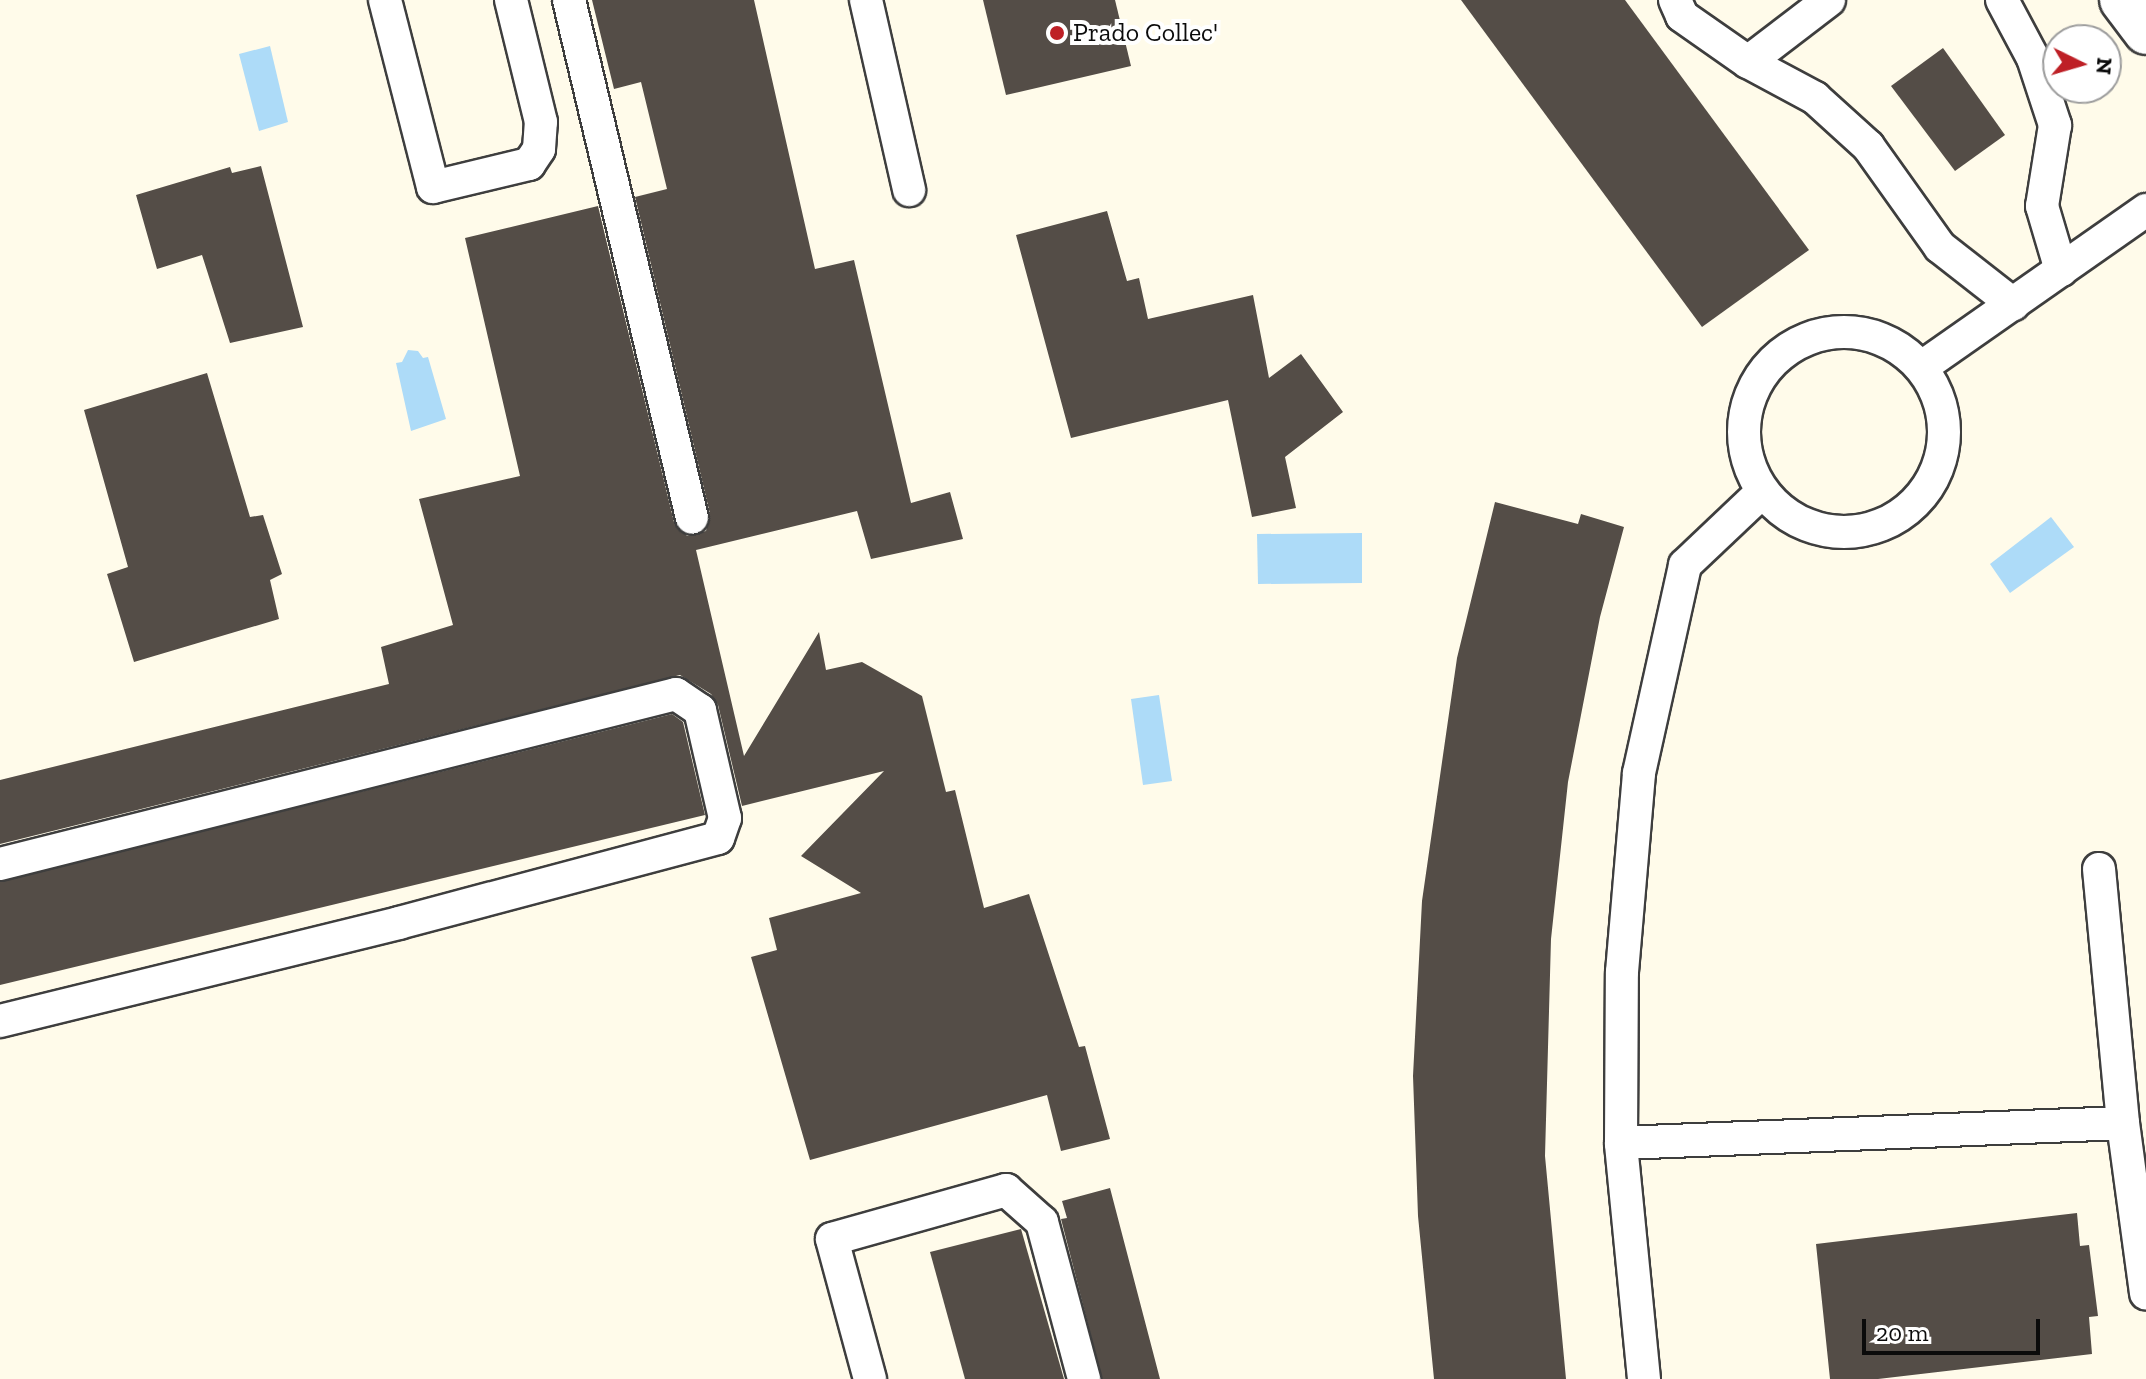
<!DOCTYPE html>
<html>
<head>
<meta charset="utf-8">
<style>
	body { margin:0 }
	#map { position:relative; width:2146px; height:1379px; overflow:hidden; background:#fffbea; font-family:"Zilla Slab",serif }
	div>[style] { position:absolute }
	.water>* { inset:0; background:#addbf8 }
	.building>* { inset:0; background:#544d47 }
	.roads { filter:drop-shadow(2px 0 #3e3e3e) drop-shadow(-2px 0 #3e3e3e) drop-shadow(0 2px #3e3e3e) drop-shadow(0 -2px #3e3e3e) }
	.service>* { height:32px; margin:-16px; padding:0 16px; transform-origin:16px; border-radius:16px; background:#fff }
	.service>.ring { margin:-16px; padding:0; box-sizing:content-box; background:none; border:32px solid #fff; border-radius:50% }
	.minor>* { height:44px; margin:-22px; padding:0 22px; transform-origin:22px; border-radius:22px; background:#fff }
	.dots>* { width:22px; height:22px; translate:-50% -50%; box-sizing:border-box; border:4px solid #fff; border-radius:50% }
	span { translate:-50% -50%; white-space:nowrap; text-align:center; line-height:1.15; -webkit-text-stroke:8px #fff; paint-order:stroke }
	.poi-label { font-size:26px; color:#0b0b0b }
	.left { translate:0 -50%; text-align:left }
	.north { position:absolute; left:2042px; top:24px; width:80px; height:80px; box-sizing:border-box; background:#fff; border:2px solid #9d9d9d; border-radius:50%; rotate:95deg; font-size:22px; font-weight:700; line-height:32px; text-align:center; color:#0b0b0b }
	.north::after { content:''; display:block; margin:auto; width:28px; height:36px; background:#be2026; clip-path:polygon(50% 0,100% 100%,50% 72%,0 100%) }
	.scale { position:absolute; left:1862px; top:1319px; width:178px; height:36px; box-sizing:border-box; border:4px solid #0b0b0b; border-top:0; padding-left:10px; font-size:24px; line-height:28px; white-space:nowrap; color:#0b0b0b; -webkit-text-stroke:6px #fff; paint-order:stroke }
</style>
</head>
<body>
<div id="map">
	<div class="water">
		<i style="clip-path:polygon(270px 46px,288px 122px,259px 131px,239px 54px)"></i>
		<i style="clip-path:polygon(408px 350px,418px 351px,423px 358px,428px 357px,446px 419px,411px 431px,396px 363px,402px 362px)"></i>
		<i style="clip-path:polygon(2051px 517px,2074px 547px,2010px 593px,1990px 564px)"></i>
		<i style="clip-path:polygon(1362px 533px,1362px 583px,1258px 584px,1257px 534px)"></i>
		<i style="clip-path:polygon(1159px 695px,1172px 781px,1143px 785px,1131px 699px)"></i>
	</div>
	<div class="building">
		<i style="clip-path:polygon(592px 0,754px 0,815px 269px,854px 260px,911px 503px,950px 492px,963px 539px,871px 559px,857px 511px,696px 550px,744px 756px,819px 632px,826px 670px,862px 662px,922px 696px,946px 792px,955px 790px,984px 908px,1029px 894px,1079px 1047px,1085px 1046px,1110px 1139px,1061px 1151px,1047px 1095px,810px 1160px,751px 957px,777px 950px,769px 918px,861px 893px,801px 856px,884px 771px,742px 806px,718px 705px,711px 694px,680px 675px,0 844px,0 780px,389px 684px,381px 647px,453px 625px,419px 499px,520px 476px,465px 238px,598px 206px,674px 522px,687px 536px,706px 531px,710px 514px,635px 197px,667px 189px,641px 82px,614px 89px)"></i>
		<i style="clip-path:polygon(983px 0,1115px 0,1131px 66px,1006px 95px)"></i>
		<i style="clip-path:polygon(1461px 0,1625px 0,1809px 250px,1702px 327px)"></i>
		<i style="clip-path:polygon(1943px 48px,2005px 135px,1955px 171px,1891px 86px)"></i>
		<i style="clip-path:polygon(261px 166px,303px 327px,230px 343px,202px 255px,157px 269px,136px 195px,230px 167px,232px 173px)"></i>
		<i style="clip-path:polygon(1107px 211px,1127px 281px,1139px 278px,1148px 319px,1253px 295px,1269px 378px,1301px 354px,1343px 412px,1285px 457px,1296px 508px,1252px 517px,1228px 400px,1071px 438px,1016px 235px)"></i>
		<i style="clip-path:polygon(207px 373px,250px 517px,263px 515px,282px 574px,270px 580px,279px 619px,134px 662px,107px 574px,128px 567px,84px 410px)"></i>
		<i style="clip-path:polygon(1495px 502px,1578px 524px,1581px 514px,1624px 527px,1600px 617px,1568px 782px,1551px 939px,1545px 1156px,1566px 1379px,1434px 1379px,1418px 1216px,1413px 1076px,1422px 901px,1457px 658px)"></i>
		<i style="clip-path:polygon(672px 714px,683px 722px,705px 815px,0 985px,0 882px)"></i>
		<i style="clip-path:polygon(1110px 1188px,1160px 1379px,1102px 1379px,1061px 1219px,1067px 1218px,1062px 1201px)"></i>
		<i style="clip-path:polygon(2077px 1213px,2080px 1246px,2089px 1245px,2098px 1316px,2089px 1317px,2092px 1354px,1878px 1379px,1830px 1379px,1816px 1244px)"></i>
		<i style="clip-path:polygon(1021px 1229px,1064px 1379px,965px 1379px,930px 1252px)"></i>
	</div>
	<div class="roads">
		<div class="service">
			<i style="left:385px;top:0;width:193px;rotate:75.6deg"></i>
			<i style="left:433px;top:187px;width:99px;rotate:-13.5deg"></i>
			<i style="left:529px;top:164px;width:18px;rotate:-56deg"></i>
			<i style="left:539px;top:149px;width:27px;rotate:-86deg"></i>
			<i style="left:541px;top:122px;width:126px;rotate:-103.8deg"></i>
			<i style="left:569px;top:0;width:532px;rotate:76.64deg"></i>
			<i style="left:866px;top:0;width:195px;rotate:77.2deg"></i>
			<i style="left:1675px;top:0;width:17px;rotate:66deg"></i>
			<i style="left:1682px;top:16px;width:80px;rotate:34.9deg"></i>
			<i style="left:1748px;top:62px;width:76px;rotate:28.2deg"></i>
			<i style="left:1815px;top:98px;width:72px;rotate:42.2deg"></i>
			<i style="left:1868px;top:146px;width:124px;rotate:54.5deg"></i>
			<i style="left:1940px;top:247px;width:93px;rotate:38deg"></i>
			<i style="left:2002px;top:0;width:66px;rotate:61.9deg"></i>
			<i style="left:2033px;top:58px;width:71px;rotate:71.8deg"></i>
			<i style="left:2055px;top:125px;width:82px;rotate:99.1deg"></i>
			<i style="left:2042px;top:206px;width:67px;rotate:73.5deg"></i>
			<i style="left:1748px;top:62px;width:102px;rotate:-37.4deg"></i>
			<i class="ring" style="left:1744px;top:332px;width:168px;height:168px"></i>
			<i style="left:1922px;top:367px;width:274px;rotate:-35deg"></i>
			<i style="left:0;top:864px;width:697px;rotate:-14.12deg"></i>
			<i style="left:676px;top:694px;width:29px;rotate:34deg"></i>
			<i style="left:700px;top:710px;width:111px;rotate:77deg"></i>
			<i style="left:725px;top:818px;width:21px;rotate:109deg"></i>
			<i style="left:718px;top:838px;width:330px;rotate:165.1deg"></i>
			<i style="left:399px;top:923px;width:411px;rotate:166.2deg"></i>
			<i style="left:2099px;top:869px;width:255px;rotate:84.6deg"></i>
			<i style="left:2123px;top:1123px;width:172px;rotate:82.3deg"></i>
			<i style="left:1621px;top:1143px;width:502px;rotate:-2.28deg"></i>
			<i style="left:870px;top:1379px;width:145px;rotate:-105.2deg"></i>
			<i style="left:832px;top:1239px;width:181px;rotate:-15.7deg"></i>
			<i style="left:1006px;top:1190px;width:48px;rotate:41.6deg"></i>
			<i style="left:1042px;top:1222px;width:163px;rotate:75deg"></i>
			<i style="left:1644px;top:1379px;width:237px;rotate:-95.6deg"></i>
			<i style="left:1621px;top:1143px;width:171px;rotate:-89.7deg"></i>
			<i style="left:1622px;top:972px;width:200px;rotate:-85.1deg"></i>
			<i style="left:1639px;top:773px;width:213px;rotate:-77.5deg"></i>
			<i style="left:1685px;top:565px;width:106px;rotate:-43.5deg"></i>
		</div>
		<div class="minor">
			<i style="left:2122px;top:0;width:40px;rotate:53deg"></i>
		</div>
	</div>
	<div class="dots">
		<i style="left:1057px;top:33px;background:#be2026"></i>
	</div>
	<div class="poi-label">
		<span class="left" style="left:1073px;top:33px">Prado Collec'</span>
	</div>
	<div class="north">N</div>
	<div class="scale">20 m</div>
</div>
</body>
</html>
